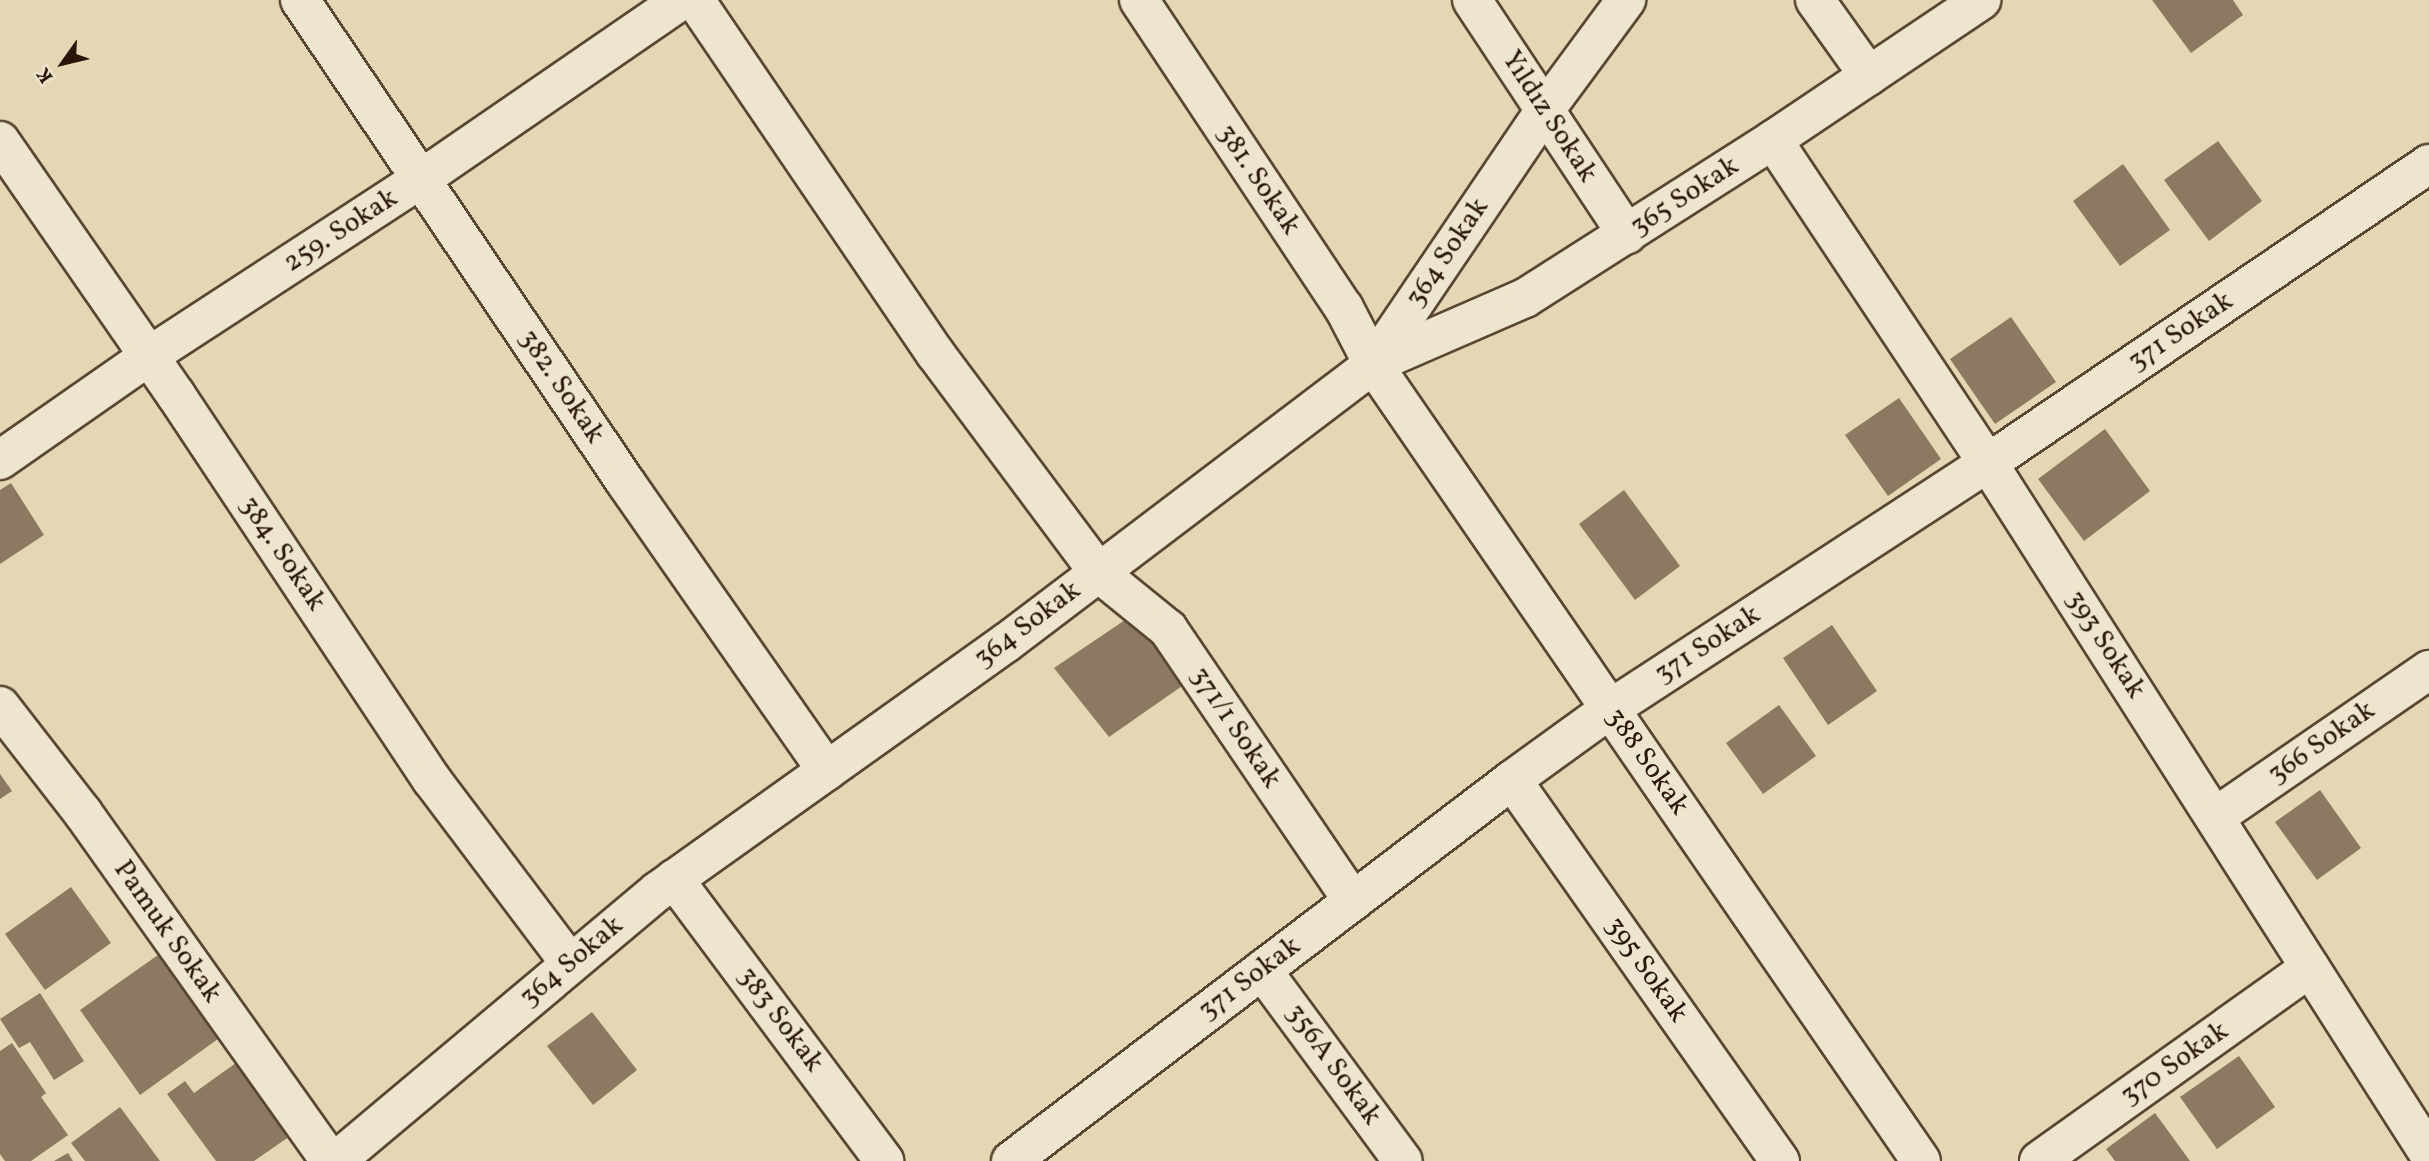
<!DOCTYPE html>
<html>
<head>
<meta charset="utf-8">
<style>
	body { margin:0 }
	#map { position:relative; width:2429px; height:1161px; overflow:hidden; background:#e5d7b3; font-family:Vollkorn,serif }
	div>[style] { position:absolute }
	.building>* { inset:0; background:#8b7a61 }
	.roads { filter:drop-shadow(2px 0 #594633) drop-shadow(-2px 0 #594633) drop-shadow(0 2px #594633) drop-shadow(0 -2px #594633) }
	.minor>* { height:38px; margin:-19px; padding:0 19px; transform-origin:19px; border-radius:19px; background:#eee5ce }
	span { translate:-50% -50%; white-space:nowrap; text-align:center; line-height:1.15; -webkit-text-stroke:5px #eee5ce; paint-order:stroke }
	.street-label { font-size:28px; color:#2a1608 }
	.north { position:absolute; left:28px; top:28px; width:70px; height:70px; -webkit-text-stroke:5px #eee5ce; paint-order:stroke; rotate:236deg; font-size:19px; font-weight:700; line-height:28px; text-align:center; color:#2a1608 }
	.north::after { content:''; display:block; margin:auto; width:24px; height:32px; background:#2a1608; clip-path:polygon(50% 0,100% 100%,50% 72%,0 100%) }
</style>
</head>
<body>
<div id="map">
	<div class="building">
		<i style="clip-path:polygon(2152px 0,2233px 0,2243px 15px,2191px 53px)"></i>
		<i style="clip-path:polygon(2218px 141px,2262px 201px,2209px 241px,2164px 180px)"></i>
		<i style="clip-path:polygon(2123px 164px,2170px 230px,2120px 266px,2073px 201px)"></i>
		<i style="clip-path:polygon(2011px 317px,2056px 382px,1995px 424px,1950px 359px)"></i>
		<i style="clip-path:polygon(1899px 398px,1941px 459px,1888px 496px,1845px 435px)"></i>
		<i style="clip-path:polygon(2105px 429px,2150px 491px,2084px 541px,2038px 479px)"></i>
		<i style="clip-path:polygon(11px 483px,44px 535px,0 564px,0 490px)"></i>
		<i style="clip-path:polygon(1624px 490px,1680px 566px,1635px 600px,1579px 524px)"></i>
		<i style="clip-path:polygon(1125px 620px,1141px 625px,1185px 684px,1109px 737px,1054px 668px)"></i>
		<i style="clip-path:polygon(1832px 625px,1877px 691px,1828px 725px,1783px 658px)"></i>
		<i style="clip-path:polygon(1779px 705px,1816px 756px,1763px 794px,1726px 743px)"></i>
		<i style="clip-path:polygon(0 774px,12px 791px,0 799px)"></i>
		<i style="clip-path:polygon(2320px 790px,2361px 848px,2317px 880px,2275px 822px)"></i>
		<i style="clip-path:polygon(71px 887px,111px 943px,45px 990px,5px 934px)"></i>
		<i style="clip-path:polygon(158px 955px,218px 1039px,140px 1095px,80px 1010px)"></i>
		<i style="clip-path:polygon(40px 993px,84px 1061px,54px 1080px,30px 1042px,19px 1048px,0 1019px)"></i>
		<i style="clip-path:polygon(592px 1012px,637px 1070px,593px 1105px,547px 1046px)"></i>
		<i style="clip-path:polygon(12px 1043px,46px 1093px,41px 1097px,68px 1135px,31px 1161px,5px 1161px,0 1154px,0 1051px)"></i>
		<i style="clip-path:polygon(2239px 1056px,2275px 1107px,2217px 1149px,2180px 1097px)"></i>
		<i style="clip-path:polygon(240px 1060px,293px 1134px,254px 1161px,216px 1161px,167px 1094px,185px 1081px,194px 1093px)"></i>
		<i style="clip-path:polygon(120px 1107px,160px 1161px,85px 1161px,71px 1143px)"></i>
		<i style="clip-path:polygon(2155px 1113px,2190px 1161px,2115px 1161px,2106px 1149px)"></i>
		<i style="clip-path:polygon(68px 1153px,73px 1161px,54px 1161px)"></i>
	</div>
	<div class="roads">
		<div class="minor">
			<i style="left:300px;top:0;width:583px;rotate:55.98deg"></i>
			<i style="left:626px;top:483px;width:351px;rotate:55.1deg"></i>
			<i style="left:695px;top:0;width:427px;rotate:55.8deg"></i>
			<i style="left:935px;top:353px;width:274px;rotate:53.3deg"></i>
			<i style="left:1099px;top:573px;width:89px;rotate:39.1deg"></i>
			<i style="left:1168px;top:629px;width:329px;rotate:55.8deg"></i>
			<i style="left:1139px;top:0;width:370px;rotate:56.4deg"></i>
			<i style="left:1344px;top:308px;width:63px;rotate:62.6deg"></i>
			<i style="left:1373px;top:364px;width:967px;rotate:55.49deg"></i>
			<i style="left:1472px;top:0;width:281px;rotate:56.5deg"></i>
			<i style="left:1815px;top:0;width:93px;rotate:54.6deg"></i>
			<i style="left:1773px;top:140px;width:388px;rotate:56.4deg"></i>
			<i style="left:1988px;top:463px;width:820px;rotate:57.45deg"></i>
			<i style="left:0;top:141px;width:309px;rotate:55.3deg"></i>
			<i style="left:176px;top:395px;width:462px;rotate:56.4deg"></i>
			<i style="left:432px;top:780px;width:229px;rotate:53deg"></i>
			<i style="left:1373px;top:364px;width:166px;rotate:-23.5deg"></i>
			<i style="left:1525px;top:298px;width:294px;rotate:-32.5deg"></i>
			<i style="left:1773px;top:140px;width:251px;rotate:-33.9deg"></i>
			<i style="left:0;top:460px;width:182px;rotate:-34.9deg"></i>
			<i style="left:149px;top:356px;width:325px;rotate:-33.1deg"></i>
			<i style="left:421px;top:179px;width:316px;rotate:-34.5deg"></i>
			<i style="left:0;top:706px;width:135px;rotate:52.2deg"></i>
			<i style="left:83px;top:813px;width:427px;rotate:54.6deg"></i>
			<i style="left:1512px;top:780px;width:466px;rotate:54.9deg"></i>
			<i style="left:2215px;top:817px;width:260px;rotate:-34.5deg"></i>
			<i style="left:674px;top:879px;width:352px;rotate:53.3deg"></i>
			<i style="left:1262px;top:970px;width:237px;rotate:53.6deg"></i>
			<i style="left:336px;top:1161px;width:420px;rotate:-40deg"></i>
			<i style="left:658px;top:891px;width:427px;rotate:-35.5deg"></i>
			<i style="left:1006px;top:643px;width:461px;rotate:-37.2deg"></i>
			<i style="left:1373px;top:364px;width:307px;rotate:-55.9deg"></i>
			<i style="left:1545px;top:110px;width:137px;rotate:-53.6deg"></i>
			<i style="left:1011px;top:1161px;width:629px;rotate:-37.25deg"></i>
			<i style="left:1512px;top:780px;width:121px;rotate:-35.9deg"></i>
			<i style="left:1610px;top:709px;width:451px;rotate:-33.1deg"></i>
			<i style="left:1988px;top:463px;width:533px;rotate:-34.14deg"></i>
			<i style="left:2039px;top:1161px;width:333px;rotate:-35.5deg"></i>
		</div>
	</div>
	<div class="street-label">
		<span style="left:1549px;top:117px;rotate:57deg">Yıldız Sokak</span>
		<span style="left:1258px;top:180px;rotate:56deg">381. Sokak</span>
		<span style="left:1685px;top:197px;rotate:-33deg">365 Sokak</span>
		<span style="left:341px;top:231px;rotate:-33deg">259. Sokak</span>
		<span style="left:1448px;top:253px;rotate:-56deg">364 Sokak</span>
		<span style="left:2181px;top:332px;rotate:-34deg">371 Sokak</span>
		<span style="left:561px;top:387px;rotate:56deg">382. Sokak</span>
		<span style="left:282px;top:554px;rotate:56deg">384. Sokak</span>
		<span style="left:1028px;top:625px;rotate:-37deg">364 Sokak</span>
		<span style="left:1708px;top:645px;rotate:-33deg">371 Sokak</span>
		<span style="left:2105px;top:645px;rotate:57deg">393 Sokak</span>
		<span style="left:1235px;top:728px;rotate:56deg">371/1 Sokak</span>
		<span style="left:2322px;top:743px;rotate:-35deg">366 Sokak</span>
		<span style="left:1647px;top:762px;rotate:55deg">388 Sokak</span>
		<span style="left:167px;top:932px;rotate:55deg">Pamuk Sokak</span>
		<span style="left:572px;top:962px;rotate:-40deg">364 Sokak</span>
		<span style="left:1646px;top:970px;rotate:55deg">395 Sokak</span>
		<span style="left:1250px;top:979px;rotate:-37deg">371 Sokak</span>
		<span style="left:780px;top:1020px;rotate:53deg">383 Sokak</span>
		<span style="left:2175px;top:1064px;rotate:-35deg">370 Sokak</span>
		<span style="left:1333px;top:1065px;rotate:54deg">356A Sokak</span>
	</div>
	<div class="north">K</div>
</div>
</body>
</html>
